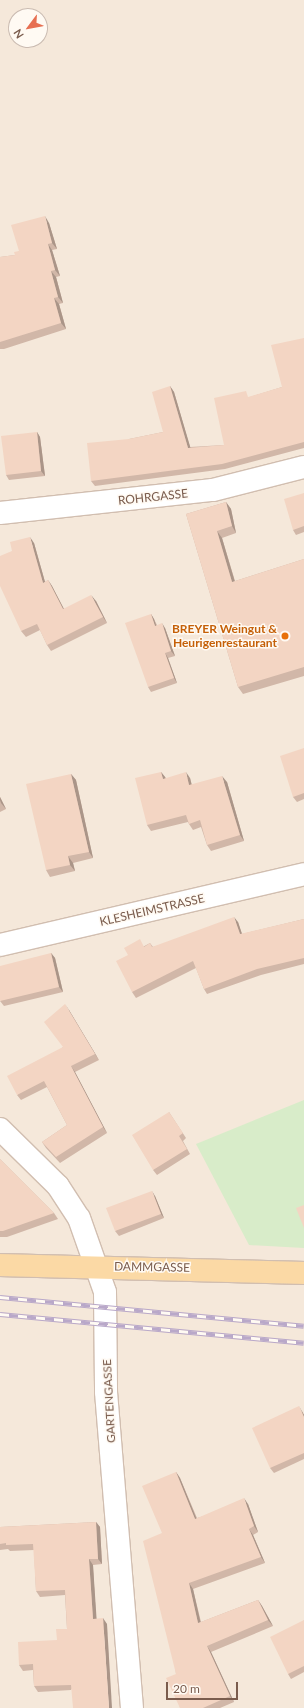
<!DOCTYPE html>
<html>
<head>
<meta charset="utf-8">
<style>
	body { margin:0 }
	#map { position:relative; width:304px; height:1708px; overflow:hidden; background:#fdf6ec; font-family:Lato,sans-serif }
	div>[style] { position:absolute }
	.residential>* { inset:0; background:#f5e8da }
	.green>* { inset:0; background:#d8ecc9 }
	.roads { filter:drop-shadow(1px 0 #d1beb0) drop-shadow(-1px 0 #d1beb0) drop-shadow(0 1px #d1beb0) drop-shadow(0 -1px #d1beb0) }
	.street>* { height:22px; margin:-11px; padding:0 11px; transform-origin:11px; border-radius:11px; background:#fff }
	.primary>* { height:22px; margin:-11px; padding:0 11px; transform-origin:11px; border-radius:11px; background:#fbd9a5 }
	.rail>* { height:4.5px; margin-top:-2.25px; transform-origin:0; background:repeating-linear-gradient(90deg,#fffaf3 0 9px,#b9a8c9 0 18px); box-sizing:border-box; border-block:1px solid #b9a8c9 }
	.wall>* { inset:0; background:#d1b7a8 }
	.shaded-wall>* { inset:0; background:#aa9588 }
	.building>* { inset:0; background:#f3d5c3 }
	.dots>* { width:11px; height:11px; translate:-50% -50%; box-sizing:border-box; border:2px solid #fffaf3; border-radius:50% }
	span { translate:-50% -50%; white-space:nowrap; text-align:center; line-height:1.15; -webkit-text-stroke:3px #fffaf3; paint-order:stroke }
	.street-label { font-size:12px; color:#7a5c4d }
	.food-label { font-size:12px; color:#c56008; font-weight:700 }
	.right { translate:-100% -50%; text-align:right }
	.north { position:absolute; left:8px; top:8px; width:40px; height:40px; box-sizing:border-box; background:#fffaf3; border:1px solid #cabbb1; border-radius:50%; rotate:238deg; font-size:11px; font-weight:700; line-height:16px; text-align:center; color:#7a5c4d }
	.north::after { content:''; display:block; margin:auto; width:14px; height:18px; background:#e76f51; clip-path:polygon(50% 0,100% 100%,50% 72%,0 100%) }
	.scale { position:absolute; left:166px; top:1682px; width:72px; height:18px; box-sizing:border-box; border:2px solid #7a5c4d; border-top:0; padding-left:5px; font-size:12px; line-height:14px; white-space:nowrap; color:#7a5c4d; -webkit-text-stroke:3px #fffaf3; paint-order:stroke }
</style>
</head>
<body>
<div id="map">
	<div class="residential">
		<i style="clip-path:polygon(evenodd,0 0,304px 0,304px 1708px,0 1708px,0 0,16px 16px,40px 16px,40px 40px,16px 40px,16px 16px)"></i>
	</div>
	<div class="green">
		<i style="clip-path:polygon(304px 1100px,304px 1248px,249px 1245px,196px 1144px)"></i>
	</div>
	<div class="roads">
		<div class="street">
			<i style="left:0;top:513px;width:214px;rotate:-6.2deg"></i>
			<i style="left:213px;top:490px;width:94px;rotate:-14.2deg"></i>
			<i style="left:0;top:945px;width:312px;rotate:-13.1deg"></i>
			<i style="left:0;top:1129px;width:81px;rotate:44.5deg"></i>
			<i style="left:58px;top:1186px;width:38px;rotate:57deg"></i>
			<i style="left:79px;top:1218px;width:78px;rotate:70.6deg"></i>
			<i style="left:105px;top:1292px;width:100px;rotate:89.4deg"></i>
			<i style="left:106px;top:1392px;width:317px;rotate:85.3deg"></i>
		</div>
		<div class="primary">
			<i style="left:0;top:1265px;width:304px;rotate:1.5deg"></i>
		</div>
	</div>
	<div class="rail">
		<i style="left:0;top:1297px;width:305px;rotate:5.4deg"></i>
		<i style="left:0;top:1314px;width:305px;rotate:5.4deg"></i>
	</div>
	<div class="wall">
		<i style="clip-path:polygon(49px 223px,57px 249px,52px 250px,60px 276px,56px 277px,63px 303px,59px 304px,66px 329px,4px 349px,0 349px,0 257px,15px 255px)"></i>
		<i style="clip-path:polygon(304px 338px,304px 448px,225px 469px,95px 486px,91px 481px,129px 439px,163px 432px,170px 386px,174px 392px,190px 447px,224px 445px,250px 397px,282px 387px)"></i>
		<i style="clip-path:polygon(37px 432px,40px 437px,45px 476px,9px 480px,6px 475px)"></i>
		<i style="clip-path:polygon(304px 493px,304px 532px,296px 535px,293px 530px)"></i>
		<i style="clip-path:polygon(226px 502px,231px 509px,236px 533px,222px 538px,235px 581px,304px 559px,304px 676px,243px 694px,238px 687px,186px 514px)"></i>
		<i style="clip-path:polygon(34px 543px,45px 582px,48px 580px,52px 586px,64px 609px,96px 601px,107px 623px,51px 651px,47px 645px,40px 630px,26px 637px,21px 631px)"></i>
		<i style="clip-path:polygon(151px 614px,154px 619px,157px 625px,165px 628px,175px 656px,168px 658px,177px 683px,151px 692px,148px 687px)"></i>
		<i style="clip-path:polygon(304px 748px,304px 799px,297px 802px,293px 797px)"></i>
		<i style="clip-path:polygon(161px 772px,166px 778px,190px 778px,192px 785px,227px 782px,244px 841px,211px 851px,207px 845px,201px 827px,193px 830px,189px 824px,188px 822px,151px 831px,147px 825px)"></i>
		<i style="clip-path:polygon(71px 774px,76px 780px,93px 858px,73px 863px,75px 871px,50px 877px,46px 870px)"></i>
		<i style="clip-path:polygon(0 797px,6px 809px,0 812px)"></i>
		<i style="clip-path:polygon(304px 919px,304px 964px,261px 975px,207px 994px,204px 989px,196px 968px,136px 998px,132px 992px,128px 955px,150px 943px,153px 947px,238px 922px,242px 934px)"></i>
		<i style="clip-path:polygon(51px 953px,55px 958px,63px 992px,4px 1006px,0 1001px)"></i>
		<i style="clip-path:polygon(69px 1010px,99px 1060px,75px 1072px,107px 1133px,60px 1163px,46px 1148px,42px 1142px,67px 1125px,47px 1087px,21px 1100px,17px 1095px,63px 1047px)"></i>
		<i style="clip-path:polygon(169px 1112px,186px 1138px,183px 1141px,190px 1154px,157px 1175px,153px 1170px)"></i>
		<i style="clip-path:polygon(0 1159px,54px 1213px,58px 1219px,7px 1237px,0 1237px)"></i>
		<i style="clip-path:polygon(155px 1196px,164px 1218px,119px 1236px,115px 1231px)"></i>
		<i style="clip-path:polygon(302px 1411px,304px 1415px,304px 1459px,274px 1473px,270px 1468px)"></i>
		<i style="clip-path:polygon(176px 1472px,180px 1478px,197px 1518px,248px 1504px,258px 1532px,253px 1535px,265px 1563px,193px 1589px,201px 1622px,258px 1600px,262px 1606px,273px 1626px,211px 1652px,234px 1702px,220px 1708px,180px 1708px,176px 1674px,162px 1533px)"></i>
		<i style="clip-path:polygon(96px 1522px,100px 1527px,102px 1564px,93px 1565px,96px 1619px,107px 1624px,71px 1690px,38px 1692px,34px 1686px,33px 1670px,23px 1671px,19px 1665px,57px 1640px,67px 1629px,65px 1595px,40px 1597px,36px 1591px,34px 1550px,10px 1551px,8px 1549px,0 1550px,0 1527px)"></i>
		<i style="clip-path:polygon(304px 1620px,304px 1672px,291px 1679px,288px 1674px)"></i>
	</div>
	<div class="shaded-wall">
		<i style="clip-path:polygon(45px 216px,49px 223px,57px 249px,52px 243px)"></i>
		<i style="clip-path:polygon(48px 244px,52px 250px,60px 276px,55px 270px)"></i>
		<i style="clip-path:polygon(51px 271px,56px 277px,63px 303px,58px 297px)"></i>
		<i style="clip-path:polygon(54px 298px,59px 304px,66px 329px,61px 323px)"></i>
		<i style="clip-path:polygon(170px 386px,174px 392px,192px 453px,188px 448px)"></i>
		<i style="clip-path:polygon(37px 432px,40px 437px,45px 476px,41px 471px)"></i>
		<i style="clip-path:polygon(226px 502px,231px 509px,236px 533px,232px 526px)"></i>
		<i style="clip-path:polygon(217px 531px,222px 538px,237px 589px,232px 582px)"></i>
		<i style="clip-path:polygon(30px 537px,34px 543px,47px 589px,43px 583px)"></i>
		<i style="clip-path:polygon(48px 580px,52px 586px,67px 615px,63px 609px)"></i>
		<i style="clip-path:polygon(91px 595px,96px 601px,107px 623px,103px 617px)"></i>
		<i style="clip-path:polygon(151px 614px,154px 619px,158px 631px,155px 626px)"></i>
		<i style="clip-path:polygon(162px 623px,165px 628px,175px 656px,171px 651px)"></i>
		<i style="clip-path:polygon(165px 653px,168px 658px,177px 683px,174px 678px)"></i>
		<i style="clip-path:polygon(161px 772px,165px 777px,167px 785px,163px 779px)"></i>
		<i style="clip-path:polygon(186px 772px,190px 778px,193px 791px,189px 785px)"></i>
		<i style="clip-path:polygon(71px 774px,76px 780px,93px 858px,89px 852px)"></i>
		<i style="clip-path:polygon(222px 776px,227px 782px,244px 841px,240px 835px)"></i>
		<i style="clip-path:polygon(0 797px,6px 809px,1px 803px,0 800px)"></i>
		<i style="clip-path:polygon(68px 856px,73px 863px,75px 871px,70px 865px)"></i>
		<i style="clip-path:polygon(234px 917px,238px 922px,244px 940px,240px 934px)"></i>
		<i style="clip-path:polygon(51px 953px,55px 958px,63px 992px,59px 987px)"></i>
		<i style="clip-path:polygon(65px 1004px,69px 1010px,99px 1060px,95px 1054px)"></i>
		<i style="clip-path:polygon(71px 1066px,75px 1072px,107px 1133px,103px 1127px)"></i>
		<i style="clip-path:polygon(152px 1191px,155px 1196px,164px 1218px,161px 1214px)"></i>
		<i style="clip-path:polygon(299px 1406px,304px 1415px,304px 1417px)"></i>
		<i style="clip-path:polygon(176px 1472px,180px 1478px,199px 1525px,195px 1519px)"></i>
		<i style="clip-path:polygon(244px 1498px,248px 1504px,258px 1532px,254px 1526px)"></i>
		<i style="clip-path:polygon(96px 1522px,100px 1527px,102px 1564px,98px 1559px)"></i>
		<i style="clip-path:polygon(249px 1529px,253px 1535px,265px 1563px,261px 1557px)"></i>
		<i style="clip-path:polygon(89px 1559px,93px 1565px,97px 1625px,93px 1619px)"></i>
		<i style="clip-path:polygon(189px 1583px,193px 1589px,202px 1629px,198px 1623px)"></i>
		<i style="clip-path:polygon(258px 1600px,262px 1606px,273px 1626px,268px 1620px)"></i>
		<i style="clip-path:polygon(103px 1618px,107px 1624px,112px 1708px,109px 1708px)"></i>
		<i style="clip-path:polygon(207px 1646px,211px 1652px,234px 1702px,230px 1696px)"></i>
	</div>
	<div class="building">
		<i style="clip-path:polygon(45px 216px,52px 243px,48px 244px,55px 270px,51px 271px,58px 297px,54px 298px,61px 323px,0 342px,0 257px,15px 255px,14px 252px,19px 251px,11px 225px)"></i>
		<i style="clip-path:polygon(304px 338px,304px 442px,222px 464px,91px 481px,87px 443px,129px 439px,163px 432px,152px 392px,170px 386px,188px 448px,224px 445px,214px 398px,246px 391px,248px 397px,282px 387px,271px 345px)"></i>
		<i style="clip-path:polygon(37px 432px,41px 471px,6px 475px,1px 436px)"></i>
		<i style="clip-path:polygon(304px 493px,304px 526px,293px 530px,284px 499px)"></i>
		<i style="clip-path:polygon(226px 502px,232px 526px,217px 531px,232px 582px,304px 559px,304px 667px,238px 687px,186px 514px)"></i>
		<i style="clip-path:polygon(30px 537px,43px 583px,48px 580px,63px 609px,91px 595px,103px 617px,47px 645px,37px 624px,21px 631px,0 586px,0 556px,12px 551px,10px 542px)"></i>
		<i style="clip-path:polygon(151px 614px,155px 626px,162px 623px,171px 651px,165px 653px,174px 678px,148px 687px,125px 623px)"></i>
		<i style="clip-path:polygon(304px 748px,304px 793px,293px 797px,280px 756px)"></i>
		<i style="clip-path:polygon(161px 772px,163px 779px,186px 772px,189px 785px,222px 776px,240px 835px,207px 845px,200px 820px,189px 824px,186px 815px,147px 825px,135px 778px)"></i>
		<i style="clip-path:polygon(71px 774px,89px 852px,68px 856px,70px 865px,46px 870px,26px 784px)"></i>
		<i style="clip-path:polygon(234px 917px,240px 934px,304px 919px,304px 958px,257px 969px,204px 989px,193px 961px,132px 992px,116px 961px,128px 955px,124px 948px,140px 939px,144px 947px,150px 943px,152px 947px)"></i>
		<i style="clip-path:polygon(51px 953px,59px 987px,0 1001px,0 966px)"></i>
		<i style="clip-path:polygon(65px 1004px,95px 1054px,71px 1066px,103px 1127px,56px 1157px,42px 1142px,67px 1125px,44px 1081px,17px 1095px,7px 1076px,63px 1047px,44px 1022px)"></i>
		<i style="clip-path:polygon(169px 1112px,183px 1133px,179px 1136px,187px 1149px,153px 1170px,132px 1135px)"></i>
		<i style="clip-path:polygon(0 1159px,54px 1213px,3px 1231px,0 1231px)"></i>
		<i style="clip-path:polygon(152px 1191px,161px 1214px,115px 1231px,106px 1208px)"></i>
		<i style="clip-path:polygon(304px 1205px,304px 1228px,296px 1208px)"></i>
		<i style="clip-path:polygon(299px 1406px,304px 1417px,304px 1453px,270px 1468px,252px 1428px)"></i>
		<i style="clip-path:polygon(176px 1472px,195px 1519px,244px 1498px,254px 1526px,249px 1529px,261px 1557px,189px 1583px,198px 1623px,258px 1600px,268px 1620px,207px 1646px,230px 1696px,203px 1708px,180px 1708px,166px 1678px,176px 1674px,143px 1541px,162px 1533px,142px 1486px)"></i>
		<i style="clip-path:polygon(96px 1522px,98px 1559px,89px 1559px,93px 1619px,103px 1618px,109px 1708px,73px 1708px,71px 1685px,34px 1686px,33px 1664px,19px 1665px,18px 1642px,57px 1640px,56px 1629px,67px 1629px,65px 1590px,36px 1591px,33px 1544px,6px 1545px,6px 1543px,0 1544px,0 1527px)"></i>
		<i style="clip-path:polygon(304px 1620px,304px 1666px,288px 1674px,270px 1637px)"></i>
	</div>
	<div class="dots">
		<i style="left:285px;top:636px;background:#e8710a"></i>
	</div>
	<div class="street-label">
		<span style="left:153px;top:497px;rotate:-6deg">ROHRGASSE</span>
		<span style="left:152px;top:910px;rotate:-13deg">KLESHEIMSTRASSE</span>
		<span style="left:152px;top:1267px;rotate:1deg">DAMMGASSE</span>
		<span style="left:109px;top:1401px;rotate:-93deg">GARTENGASSE</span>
	</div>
	<div class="food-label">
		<span class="right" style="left:277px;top:636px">BREYER Weingut &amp;<br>Heurigenrestaurant</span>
	</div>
	<div class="north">N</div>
	<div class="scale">20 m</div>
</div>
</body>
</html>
